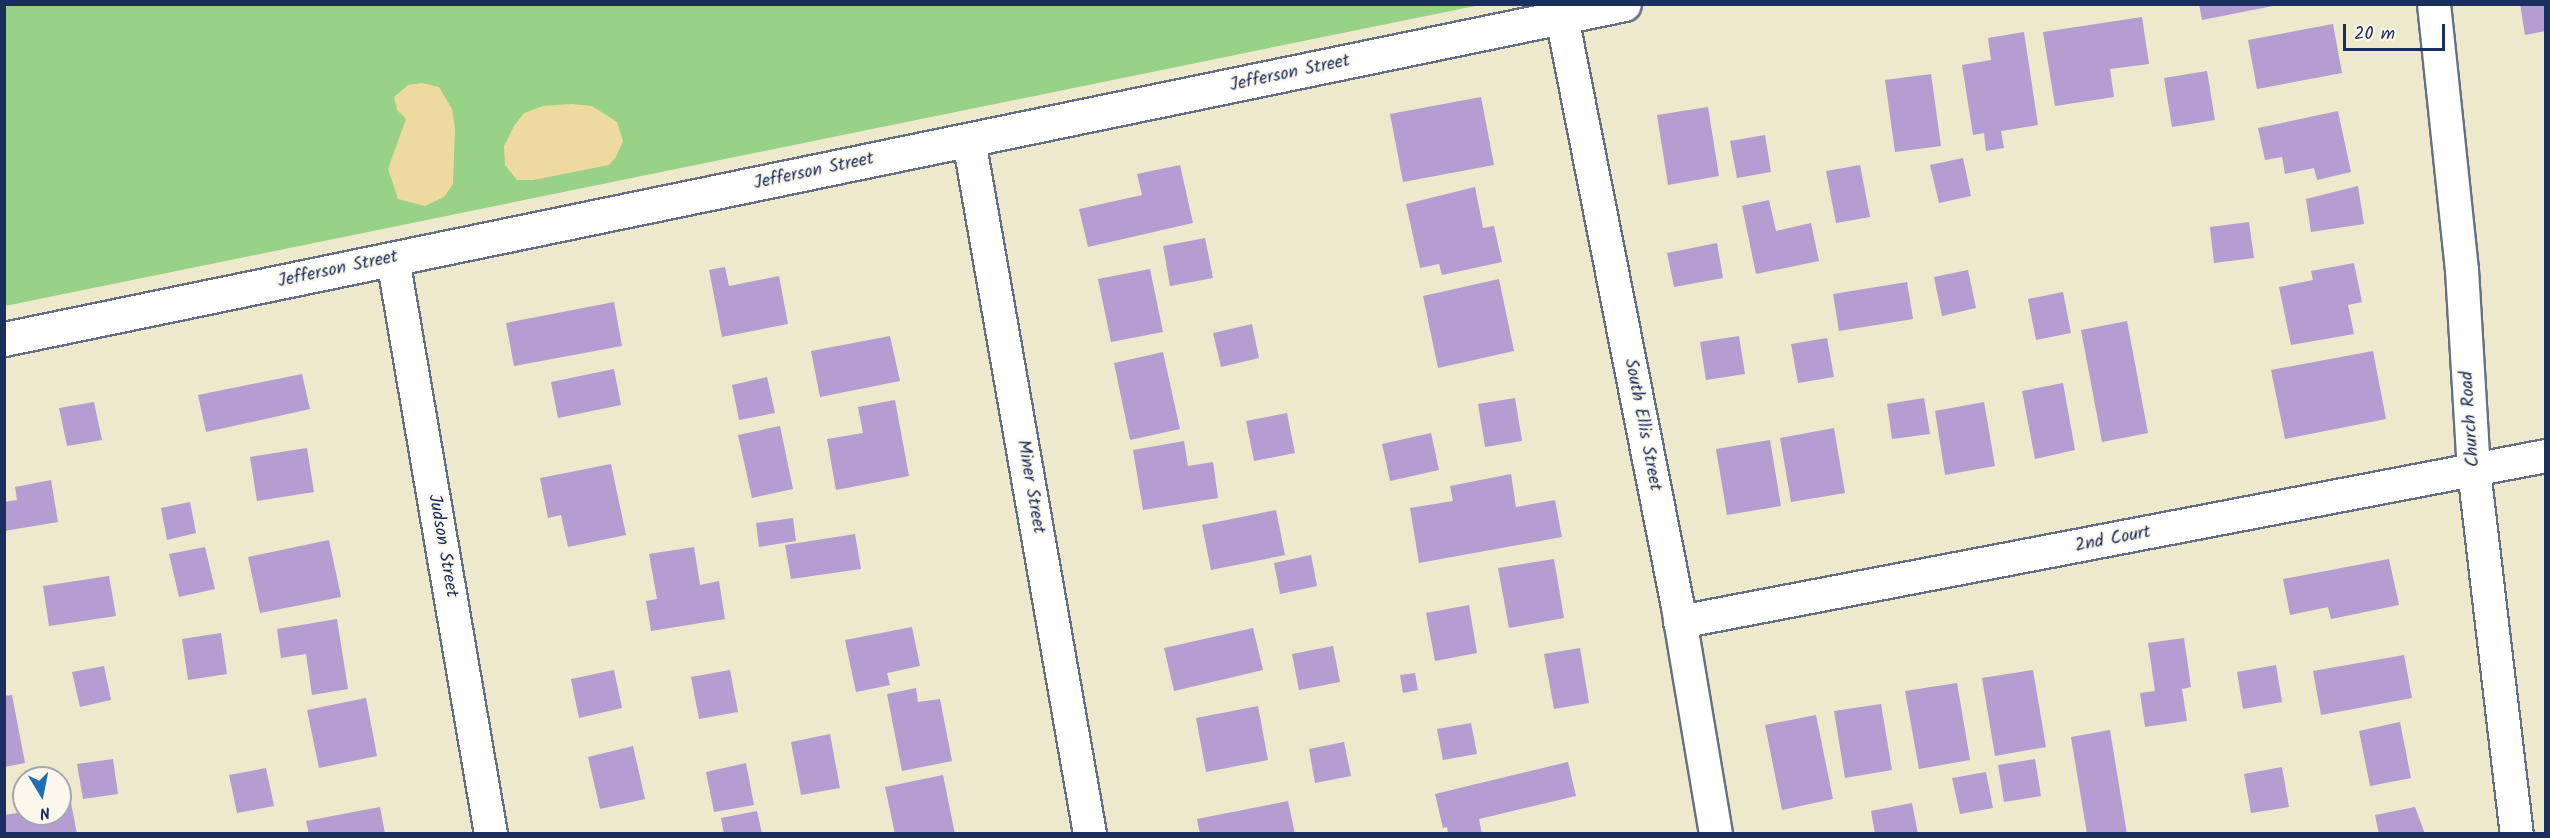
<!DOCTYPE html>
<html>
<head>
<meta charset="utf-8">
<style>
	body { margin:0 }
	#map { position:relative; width:2550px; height:838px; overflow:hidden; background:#eee8cc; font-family:Kalam,sans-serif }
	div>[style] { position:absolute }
	.green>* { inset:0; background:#97d286 }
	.sand>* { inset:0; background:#eeda9e }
	.building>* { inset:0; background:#b39dd1 }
	.roads { filter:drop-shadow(2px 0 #657084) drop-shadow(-2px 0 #657084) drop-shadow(0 2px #657084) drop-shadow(0 -2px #657084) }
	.minor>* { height:32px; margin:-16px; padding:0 16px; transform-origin:16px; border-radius:16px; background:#fff }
	.tertiary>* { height:33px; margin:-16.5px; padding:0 16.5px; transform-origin:16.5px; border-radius:16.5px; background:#fff }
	span { translate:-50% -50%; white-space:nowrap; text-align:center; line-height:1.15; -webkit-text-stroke:4.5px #fbf7ec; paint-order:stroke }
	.street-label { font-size:18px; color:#1b2f5e }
	.frame { position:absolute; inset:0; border:6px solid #1b2f5e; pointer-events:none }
	.north { position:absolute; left:12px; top:766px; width:60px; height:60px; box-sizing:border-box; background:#fbf7ec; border:2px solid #a1a7b3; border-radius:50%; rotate:170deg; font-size:16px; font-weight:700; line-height:24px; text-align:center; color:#1b2f5e }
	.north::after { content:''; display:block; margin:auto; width:21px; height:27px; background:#1f6fb2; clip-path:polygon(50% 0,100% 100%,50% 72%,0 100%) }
	.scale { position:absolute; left:2343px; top:24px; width:102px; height:27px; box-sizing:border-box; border:3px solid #1b2f5e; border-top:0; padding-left:8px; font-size:18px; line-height:21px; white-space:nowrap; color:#1b2f5e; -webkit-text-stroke:4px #fbf7ec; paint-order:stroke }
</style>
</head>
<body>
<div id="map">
	<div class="green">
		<i style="clip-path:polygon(5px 5px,1480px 5px,5px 306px)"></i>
	</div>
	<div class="sand">
		<i style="clip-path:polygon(422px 83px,439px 87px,452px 109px,455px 129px,453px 184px,444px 197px,425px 206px,398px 199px,388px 169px,406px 119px,397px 110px,394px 97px,408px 85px)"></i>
		<i style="clip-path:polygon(572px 104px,592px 106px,617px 122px,623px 141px,616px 157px,609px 165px,533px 180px,517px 180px,505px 165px,504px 146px,514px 126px,524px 113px,543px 106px)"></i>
	</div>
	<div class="building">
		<i style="clip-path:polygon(2199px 4px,2273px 4px,2273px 6px,2202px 20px)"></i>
		<i style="clip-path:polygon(2520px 4px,2546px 4px,2546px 31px,2525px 35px)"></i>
		<i style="clip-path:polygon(2142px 17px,2149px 64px,2110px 69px,2114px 97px,2055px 106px,2043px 32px)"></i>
		<i style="clip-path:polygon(2333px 24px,2342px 73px,2257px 89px,2248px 40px)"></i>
		<i style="clip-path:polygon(2024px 32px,2038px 125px,2001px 131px,2004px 148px,1986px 151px,1984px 133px,1973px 135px,1962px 65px,1991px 60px,1988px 38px)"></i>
		<i style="clip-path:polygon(2207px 71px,2215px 120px,2172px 127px,2164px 78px)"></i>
		<i style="clip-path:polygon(1931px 74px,1941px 146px,1895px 152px,1885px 80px)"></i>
		<i style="clip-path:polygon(1481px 97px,1494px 165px,1403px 182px,1390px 114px)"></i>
		<i style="clip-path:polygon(1708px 107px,1719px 176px,1668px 185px,1657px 115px)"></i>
		<i style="clip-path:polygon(2338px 111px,2351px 172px,2317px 180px,2314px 168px,2285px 174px,2282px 157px,2265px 160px,2258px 128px)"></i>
		<i style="clip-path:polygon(1765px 135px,1771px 172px,1737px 178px,1730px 141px)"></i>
		<i style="clip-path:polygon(1963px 158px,1971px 196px,1939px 203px,1930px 165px)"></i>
		<i style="clip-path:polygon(1180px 165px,1193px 223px,1088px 247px,1079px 209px,1142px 195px,1137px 174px)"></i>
		<i style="clip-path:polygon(1860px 165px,1870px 217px,1836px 223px,1826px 171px)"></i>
		<i style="clip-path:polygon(2358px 186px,2364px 224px,2311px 232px,2306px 199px)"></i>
		<i style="clip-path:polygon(1475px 187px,1483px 228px,1494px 226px,1502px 262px,1442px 275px,1439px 264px,1420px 268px,1406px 204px)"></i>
		<i style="clip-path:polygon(1769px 200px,1776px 231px,1811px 223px,1819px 261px,1756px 274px,1742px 206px)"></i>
		<i style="clip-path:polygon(2249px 222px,2254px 258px,2214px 263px,2210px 227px)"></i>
		<i style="clip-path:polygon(1205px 238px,1213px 278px,1170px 286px,1163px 246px)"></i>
		<i style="clip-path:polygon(1717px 243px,1723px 278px,1674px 287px,1667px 253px)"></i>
		<i style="clip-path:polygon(2354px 263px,2362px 302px,2348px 305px,2354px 334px,2291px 345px,2279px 287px,2313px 280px,2311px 271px)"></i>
		<i style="clip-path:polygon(725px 267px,729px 286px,779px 276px,788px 324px,722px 337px,709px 270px)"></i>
		<i style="clip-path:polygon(1150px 269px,1163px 332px,1111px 342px,1098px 279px)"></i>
		<i style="clip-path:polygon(1968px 270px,1976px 308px,1942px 316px,1934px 277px)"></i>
		<i style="clip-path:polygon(1499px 279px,1514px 351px,1438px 368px,1423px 296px)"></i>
		<i style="clip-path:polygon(1907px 282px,1913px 319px,1839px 331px,1833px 294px)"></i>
		<i style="clip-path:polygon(2063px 292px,2071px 333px,2036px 340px,2028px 299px)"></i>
		<i style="clip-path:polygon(614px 302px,622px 346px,514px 366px,506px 323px)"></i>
		<i style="clip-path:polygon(2127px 321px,2148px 433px,2102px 442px,2081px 330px)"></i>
		<i style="clip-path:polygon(1252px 324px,1259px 358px,1221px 367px,1213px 333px)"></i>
		<i style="clip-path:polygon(890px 336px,900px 381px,820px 397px,811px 351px)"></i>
		<i style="clip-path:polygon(1739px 336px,1745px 374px,1706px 380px,1700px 342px)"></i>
		<i style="clip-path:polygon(1827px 338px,1834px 377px,1798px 383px,1791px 344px)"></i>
		<i style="clip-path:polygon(2373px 351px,2386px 419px,2285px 439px,2271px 370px)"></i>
		<i style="clip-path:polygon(1163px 352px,1180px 429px,1130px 440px,1114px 363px)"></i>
		<i style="clip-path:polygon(614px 369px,621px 405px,558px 418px,551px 382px)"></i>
		<i style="clip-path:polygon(302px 374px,310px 409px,206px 432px,198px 395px)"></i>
		<i style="clip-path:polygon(767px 377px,775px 413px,739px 420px,732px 385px)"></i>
		<i style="clip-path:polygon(2063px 383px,2075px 450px,2035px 459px,2022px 391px)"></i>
		<i style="clip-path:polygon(1515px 398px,1522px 441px,1485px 447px,1478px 404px)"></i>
		<i style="clip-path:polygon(1924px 398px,1930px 434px,1892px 439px,1887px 404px)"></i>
		<i style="clip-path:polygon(895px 400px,909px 476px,836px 490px,827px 439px,863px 433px,858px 407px)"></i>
		<i style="clip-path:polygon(94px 402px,102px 440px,67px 446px,59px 408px)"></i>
		<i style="clip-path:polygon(1984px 402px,1995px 466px,1945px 475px,1935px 411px)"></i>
		<i style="clip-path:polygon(1287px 413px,1295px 453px,1254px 461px,1246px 421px)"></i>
		<i style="clip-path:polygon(780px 426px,793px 489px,752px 498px,738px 435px)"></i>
		<i style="clip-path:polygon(1834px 428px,1845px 493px,1791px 502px,1780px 438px)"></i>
		<i style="clip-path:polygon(1431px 433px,1439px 470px,1390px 481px,1382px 444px)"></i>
		<i style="clip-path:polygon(1770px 440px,1781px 506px,1727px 515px,1716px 449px)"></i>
		<i style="clip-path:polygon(1184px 441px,1188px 466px,1213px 462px,1218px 498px,1143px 510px,1133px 450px)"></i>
		<i style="clip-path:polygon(307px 448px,314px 492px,257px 501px,250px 457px)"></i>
		<i style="clip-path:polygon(611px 464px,626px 535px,568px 547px,561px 515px,548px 518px,540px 478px)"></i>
		<i style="clip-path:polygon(1511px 474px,1516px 507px,1555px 500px,1562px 537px,1419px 563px,1410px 508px,1453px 501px,1450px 486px)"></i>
		<i style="clip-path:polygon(51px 480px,58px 522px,4px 531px,4px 502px,17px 500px,15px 487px)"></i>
		<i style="clip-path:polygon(190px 502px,196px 533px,167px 540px,161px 508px)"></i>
		<i style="clip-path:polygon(1276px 510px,1285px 555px,1211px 570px,1202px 525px)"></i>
		<i style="clip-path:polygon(793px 518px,796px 541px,759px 547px,756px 523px)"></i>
		<i style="clip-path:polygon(855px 534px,861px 569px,791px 579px,785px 545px)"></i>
		<i style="clip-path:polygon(329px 540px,341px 597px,260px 613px,248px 557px)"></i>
		<i style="clip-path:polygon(205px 547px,215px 589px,179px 597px,169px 554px)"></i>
		<i style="clip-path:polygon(694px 547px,700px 585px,719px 581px,725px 619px,651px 631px,646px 601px,657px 599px,649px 554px)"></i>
		<i style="clip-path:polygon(1311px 555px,1317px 586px,1280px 594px,1274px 563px)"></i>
		<i style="clip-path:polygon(1554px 559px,1564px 618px,1509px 628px,1498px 568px)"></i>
		<i style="clip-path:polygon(2389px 559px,2399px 605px,2331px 619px,2328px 607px,2290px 615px,2283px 579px)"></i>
		<i style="clip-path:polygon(109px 576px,116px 616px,49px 626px,43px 586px)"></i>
		<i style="clip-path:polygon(1469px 605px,1477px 653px,1435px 661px,1426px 613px)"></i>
		<i style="clip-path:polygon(337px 619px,348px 689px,312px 695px,306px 654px,281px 658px,277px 629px)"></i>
		<i style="clip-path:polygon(912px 627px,920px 666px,887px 673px,890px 685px,856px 692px,845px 640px)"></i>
		<i style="clip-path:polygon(1253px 628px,1263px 670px,1174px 691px,1164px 648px)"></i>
		<i style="clip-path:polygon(221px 633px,227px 674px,188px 680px,182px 639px)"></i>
		<i style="clip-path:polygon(2184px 638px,2191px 687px,2182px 689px,2187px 721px,2145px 727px,2140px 693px,2155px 691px,2148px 643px)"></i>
		<i style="clip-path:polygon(1333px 646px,1340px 682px,1299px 690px,1292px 654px)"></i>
		<i style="clip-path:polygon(1580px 648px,1589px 703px,1554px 709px,1544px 654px)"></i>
		<i style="clip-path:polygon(2404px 655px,2412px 698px,2321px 715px,2313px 671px)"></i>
		<i style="clip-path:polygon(2276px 665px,2282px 702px,2243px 709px,2237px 672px)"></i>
		<i style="clip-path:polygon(104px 666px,111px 700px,80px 707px,72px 672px)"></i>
		<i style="clip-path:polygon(614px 670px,622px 708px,579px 718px,571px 679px)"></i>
		<i style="clip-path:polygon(730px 670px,738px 712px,699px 719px,691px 677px)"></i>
		<i style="clip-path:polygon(2033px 670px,2046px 747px,1995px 756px,1982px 678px)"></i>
		<i style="clip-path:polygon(1415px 673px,1418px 690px,1403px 693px,1400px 675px)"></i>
		<i style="clip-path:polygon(1957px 683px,1970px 760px,1919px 769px,1905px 691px)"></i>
		<i style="clip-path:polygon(916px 688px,918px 702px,940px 699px,952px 761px,902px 771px,887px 694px)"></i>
		<i style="clip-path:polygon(12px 695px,25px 763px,4px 767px,4px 696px)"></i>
		<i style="clip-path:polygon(366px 698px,377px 756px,319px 768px,307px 710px)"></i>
		<i style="clip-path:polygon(1881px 704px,1892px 770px,1845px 778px,1834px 711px)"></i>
		<i style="clip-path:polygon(1258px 706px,1268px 760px,1206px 772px,1196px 718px)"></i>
		<i style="clip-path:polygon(1816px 715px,1833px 799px,1782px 810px,1765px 725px)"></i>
		<i style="clip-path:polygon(2400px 722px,2411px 778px,2370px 786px,2359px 731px)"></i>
		<i style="clip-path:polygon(1471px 723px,1477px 754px,1443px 760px,1437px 729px)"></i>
		<i style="clip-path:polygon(2110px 730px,2127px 834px,2087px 834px,2071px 737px)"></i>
		<i style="clip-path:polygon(830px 734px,840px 788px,801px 795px,791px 742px)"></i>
		<i style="clip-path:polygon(1344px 742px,1351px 776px,1315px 783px,1309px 749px)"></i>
		<i style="clip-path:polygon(633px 746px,645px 799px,600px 809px,588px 757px)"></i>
		<i style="clip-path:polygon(113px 759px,118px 794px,83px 799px,77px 764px)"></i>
		<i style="clip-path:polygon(2035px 759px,2041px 796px,2004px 802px,1998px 765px)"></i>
		<i style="clip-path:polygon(1568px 762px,1576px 796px,1479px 819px,1482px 834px,1448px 834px,1447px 827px,1443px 828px,1435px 794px)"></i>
		<i style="clip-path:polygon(746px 763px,754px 805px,714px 812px,706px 772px)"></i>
		<i style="clip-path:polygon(2282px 767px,2289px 807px,2251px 813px,2244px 774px)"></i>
		<i style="clip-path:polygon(266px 768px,274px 806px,237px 813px,229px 775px)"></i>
		<i style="clip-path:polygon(1986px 772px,1993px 808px,1960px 814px,1952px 778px)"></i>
		<i style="clip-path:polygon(943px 775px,955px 834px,895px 834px,885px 787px)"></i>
		<i style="clip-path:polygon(1288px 801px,1295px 834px,1200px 834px,1197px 819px)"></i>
		<i style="clip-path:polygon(71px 803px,77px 834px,4px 834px,4px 815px,24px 812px,60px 814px,60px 805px)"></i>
		<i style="clip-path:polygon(1912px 803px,1918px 834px,1875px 834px,1871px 811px)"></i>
		<i style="clip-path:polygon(380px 807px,385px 834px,309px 834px,306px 821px)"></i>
		<i style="clip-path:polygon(2415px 807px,2425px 834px,2379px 834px,2375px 815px)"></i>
		<i style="clip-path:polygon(757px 811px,762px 834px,724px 834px,721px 818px)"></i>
	</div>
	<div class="roads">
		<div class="minor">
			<i style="left:2434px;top:4px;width:267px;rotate:84deg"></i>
			<i style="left:2462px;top:270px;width:200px;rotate:86.6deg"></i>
			<i style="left:2474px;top:470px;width:367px;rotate:83.3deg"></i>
			<i style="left:1562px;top:17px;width:601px;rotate:78.88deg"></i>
			<i style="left:1678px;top:607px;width:230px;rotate:80.5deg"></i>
			<i style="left:969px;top:140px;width:704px;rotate:80.11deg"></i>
			<i style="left:393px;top:259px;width:583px;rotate:80.33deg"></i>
			<i style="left:1680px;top:622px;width:882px;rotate:-10.85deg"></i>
		</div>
		<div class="tertiary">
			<i style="left:4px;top:339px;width:1654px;rotate:-11.68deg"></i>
		</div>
	</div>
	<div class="street-label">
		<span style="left:1290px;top:74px;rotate:-12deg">Jefferson Street</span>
		<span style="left:814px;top:172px;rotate:-12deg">Jefferson Street</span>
		<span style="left:338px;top:270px;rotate:-12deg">Jefferson Street</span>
		<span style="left:2471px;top:419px;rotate:-94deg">Church Road</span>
		<span style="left:1642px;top:425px;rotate:79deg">South Ellis Street</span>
		<span style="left:1030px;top:487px;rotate:80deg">Miner Street</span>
		<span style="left:2113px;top:540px;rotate:-11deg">2nd Court</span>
		<span style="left:442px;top:546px;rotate:80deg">Judson Street</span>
	</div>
	<div class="frame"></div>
	<div class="north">N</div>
	<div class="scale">20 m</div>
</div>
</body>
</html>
